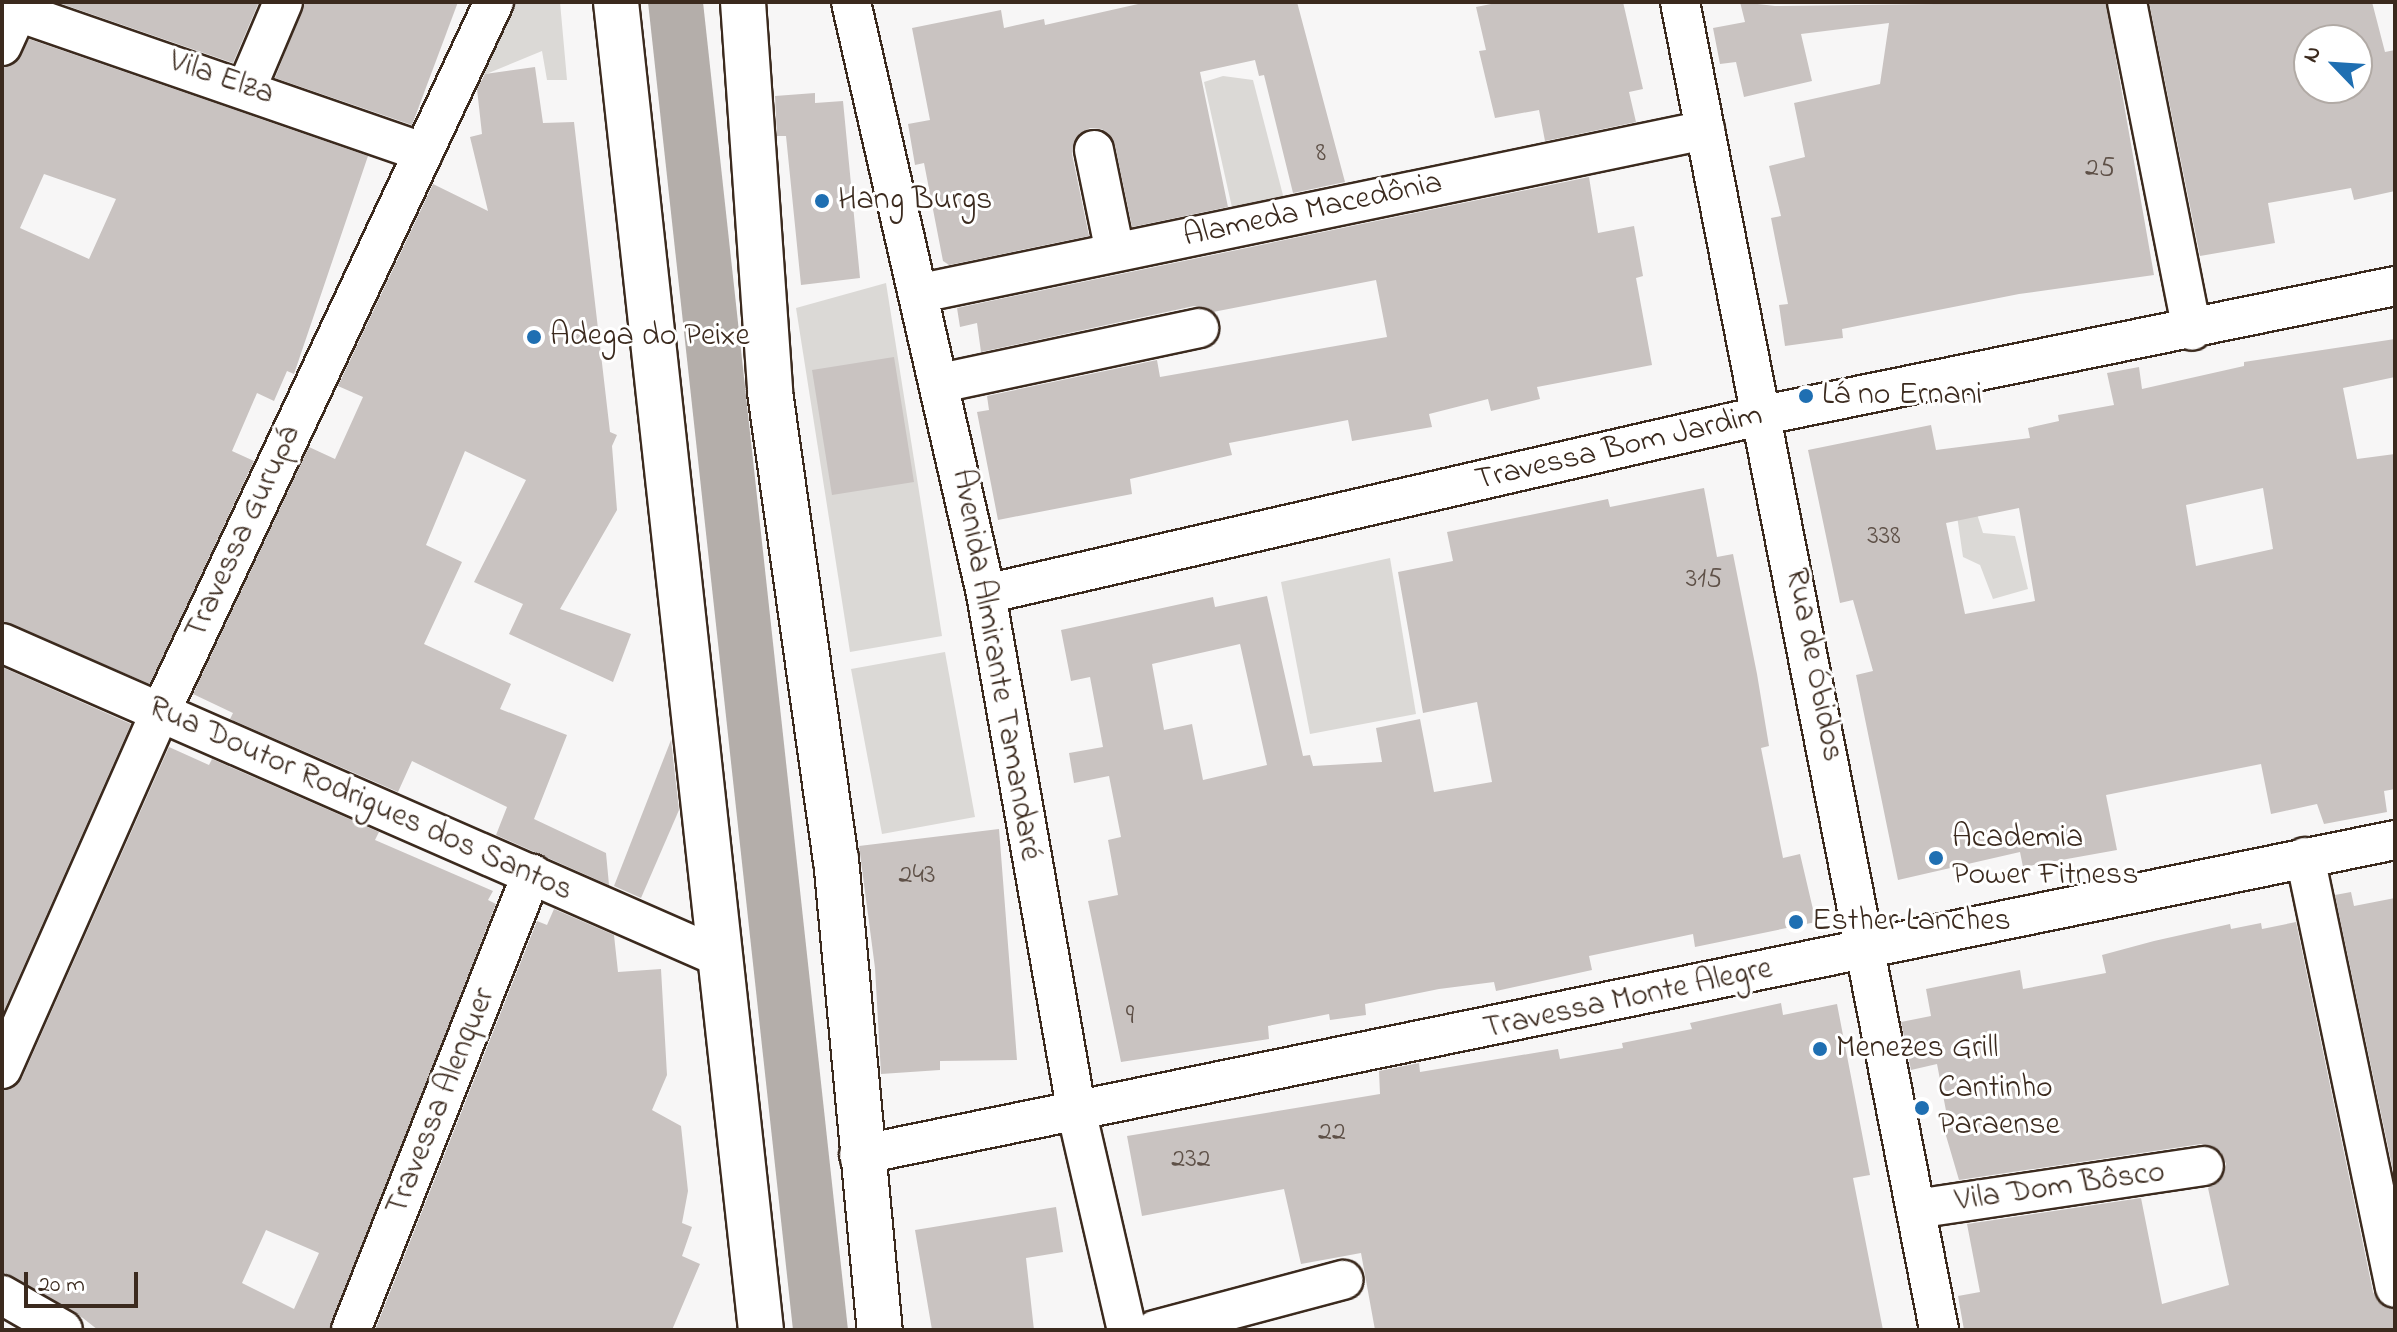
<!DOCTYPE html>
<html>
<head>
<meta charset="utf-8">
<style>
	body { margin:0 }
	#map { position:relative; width:2397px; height:1332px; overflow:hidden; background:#f7f6f6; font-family:"Indie Flower",sans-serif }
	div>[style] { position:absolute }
	.green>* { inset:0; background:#dbd9d6 }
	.water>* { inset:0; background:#b4aeaa }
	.building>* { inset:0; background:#c9c3c1 }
	.roads { filter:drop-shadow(2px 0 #3b2a1e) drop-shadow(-2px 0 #3b2a1e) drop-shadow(0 2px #3b2a1e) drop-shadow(0 -2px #3b2a1e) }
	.minor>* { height:38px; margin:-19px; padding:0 19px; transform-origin:19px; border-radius:19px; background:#fff }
	.major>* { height:44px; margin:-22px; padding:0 22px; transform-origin:22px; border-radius:22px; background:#fff }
	.dots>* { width:22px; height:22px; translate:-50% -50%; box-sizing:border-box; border:4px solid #fff; border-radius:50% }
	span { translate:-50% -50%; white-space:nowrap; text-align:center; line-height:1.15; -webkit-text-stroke:6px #fff; paint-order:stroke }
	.number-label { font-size:28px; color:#5e5047 }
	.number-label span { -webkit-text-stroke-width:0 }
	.street-label { font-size:32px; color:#3b2a1e }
	.poi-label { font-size:32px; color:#3b2a1e }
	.left { translate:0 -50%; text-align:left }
	.frame { position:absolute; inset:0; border:4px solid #3b2a1e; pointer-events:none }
	.north { position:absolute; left:2293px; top:24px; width:80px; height:80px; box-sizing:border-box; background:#fff; border:2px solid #b1aaa5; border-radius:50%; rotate:295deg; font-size:22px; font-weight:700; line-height:32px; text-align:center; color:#3b2a1e }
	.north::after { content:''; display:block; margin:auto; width:28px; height:36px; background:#1f6fb2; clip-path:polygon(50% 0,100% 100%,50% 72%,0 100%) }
	.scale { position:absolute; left:24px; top:1272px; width:114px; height:36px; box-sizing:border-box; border:4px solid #3b2a1e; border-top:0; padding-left:10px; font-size:24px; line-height:28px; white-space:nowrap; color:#3b2a1e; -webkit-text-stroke:6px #fff; paint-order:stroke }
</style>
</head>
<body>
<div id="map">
	<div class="green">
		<i style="clip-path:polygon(510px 2px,560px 2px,567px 80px,547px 80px,542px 51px,479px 77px)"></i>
		<i style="clip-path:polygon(1223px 76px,1253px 80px,1284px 199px,1233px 212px,1204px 82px)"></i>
		<i style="clip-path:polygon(886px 283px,942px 636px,850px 652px,796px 308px)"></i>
		<i style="clip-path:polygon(1972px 498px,1983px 533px,2015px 536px,2028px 589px,1993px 599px,1980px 565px,1963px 557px,1955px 502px)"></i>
		<i style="clip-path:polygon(1390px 558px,1416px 714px,1310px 734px,1281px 582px)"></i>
		<i style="clip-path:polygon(945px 652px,975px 817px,882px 834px,851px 669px)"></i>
	</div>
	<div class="water">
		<i style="clip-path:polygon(648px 2px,703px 2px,848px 1330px,793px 1330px)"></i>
	</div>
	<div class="building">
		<i style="clip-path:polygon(56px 2px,259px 2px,233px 63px)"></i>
		<i style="clip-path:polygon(305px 2px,458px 2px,412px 125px,275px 78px)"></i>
		<i style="clip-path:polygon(1147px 2px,1297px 2px,1345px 182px,1293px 193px,1264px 75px,1259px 76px,1255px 60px,1200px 72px,1228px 207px,1132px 227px,1115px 145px,1102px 129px,1090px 128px,1079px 134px,1072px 154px,1089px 236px,949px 265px,943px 261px,924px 163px,915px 165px,908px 124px,930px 120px,912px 28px,1001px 10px,1004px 28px,1044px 19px,1045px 25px)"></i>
		<i style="clip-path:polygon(1501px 2px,1623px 2px,1643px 89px,1629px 92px,1636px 122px,1545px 141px,1539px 110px,1495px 118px,1479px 51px,1486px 50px,1476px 7px)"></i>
		<i style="clip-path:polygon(1740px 2px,1775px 6px,2106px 2px,2154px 275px,2019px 294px,1842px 329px,1843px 338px,1785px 346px,1779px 305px,1788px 304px,1771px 218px,1781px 216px,1769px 166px,1805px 157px,1794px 103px,1880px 84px,1889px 23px,1801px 34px,1812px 81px,1744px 97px,1736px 62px,1720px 64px,1713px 28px,1745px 22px)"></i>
		<i style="clip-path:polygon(evenodd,2149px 2px,2372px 2px,2385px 52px,2395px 50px,2395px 191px,2354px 200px,2351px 188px,2268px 203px,2275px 243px,2200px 256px,2149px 2px,2309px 40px,2357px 40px,2357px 88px,2309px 88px,2309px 40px)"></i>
		<i style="clip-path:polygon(evenodd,29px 39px,368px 156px,294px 374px,287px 371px,274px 401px,257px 393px,232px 451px,254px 461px,150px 684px,2px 621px,2px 68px,15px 63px,29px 39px,44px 174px,116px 199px,89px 259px,20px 228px,44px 174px)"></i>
		<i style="clip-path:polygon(535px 67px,543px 123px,574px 122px,610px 432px,617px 435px,612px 446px,617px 510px,560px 609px,631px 634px,613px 682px,509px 634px,523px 604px,474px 582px,526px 480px,465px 451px,426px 545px,462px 562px,424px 644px,511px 684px,500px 709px,567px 735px,534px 819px,606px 853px,609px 885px,496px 835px,507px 807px,412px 761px,398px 792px,230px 719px,233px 713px,193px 694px,309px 447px,335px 459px,363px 397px,338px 386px,433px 184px,488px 211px,470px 137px,482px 134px,477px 89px,485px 74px)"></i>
		<i style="clip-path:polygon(815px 93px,815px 103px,843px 101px,860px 278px,801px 285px,786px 136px,777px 136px,775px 96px)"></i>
		<i style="clip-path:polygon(1589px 177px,1598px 233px,1634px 226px,1643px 276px,1636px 278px,1652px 365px,1537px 387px,1540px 399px,1491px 411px,1488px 399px,1429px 414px,1432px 427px,1352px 441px,1348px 420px,1229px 443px,1232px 455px,1130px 479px,1132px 494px,998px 520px,977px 412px,989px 410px,987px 396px,1157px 360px,1160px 377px,1387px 337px,1376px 280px,1213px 312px,1194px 306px,981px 352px,977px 323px,960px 327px,957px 308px)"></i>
		<i style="clip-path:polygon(evenodd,2395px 339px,2395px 377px,2343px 388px,2357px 459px,2395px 454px,2395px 789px,2384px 791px,2387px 812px,2324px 824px,2317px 804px,2271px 814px,2261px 764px,2106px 795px,2117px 850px,2023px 867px,2020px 852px,1898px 880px,1856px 675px,1873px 671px,1853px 600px,1840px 603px,1808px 450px,1931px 425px,1936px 450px,2030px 438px,2028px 428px,2059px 421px,2058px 415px,2114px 405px,2107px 373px,2139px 367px,2142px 389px,2244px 366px,2244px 362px,2395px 339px,2263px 488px,2273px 549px,2196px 566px,2186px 505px,2263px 488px,2395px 339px,2019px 508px,2035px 601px,1965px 614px,1946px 523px,2019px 508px)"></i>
		<i style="clip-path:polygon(894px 357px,914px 482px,832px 495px,812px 370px)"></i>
		<i style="clip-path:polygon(evenodd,1704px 488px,1717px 557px,1733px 554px,1757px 674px,1769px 746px,1761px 748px,1783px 858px,1800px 854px,1816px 922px,1695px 947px,1693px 934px,1589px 956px,1592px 970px,1496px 991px,1494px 982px,1439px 989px,1365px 1004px,1366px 1015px,1330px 1020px,1329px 1014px,1268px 1026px,1269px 1039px,1121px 1062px,1088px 901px,1118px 895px,1108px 840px,1121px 837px,1109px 776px,1074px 783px,1069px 753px,1103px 747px,1090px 677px,1071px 681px,1061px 630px,1213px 597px,1215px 607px,1267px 596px,1303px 756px,1310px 755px,1313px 766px,1382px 762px,1376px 728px,1420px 719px,1434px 792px,1492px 782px,1477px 702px,1423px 713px,1398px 572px,1453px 561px,1447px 532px,1608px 499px,1610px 507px,1704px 488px,1240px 644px,1267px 765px,1203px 780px,1192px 724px,1164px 730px,1152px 664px,1240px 644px)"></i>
		<i style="clip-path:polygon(2px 667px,131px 724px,2px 1015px)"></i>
		<i style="clip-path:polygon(671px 740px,679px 810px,641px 898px,614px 886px)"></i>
		<i style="clip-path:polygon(evenodd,169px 747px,209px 765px,212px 759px,379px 832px,375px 840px,493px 891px,488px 900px,496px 904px,330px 1330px,98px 1330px,74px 1311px,2px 1273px,2px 1091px,22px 1078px,169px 747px,266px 1230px,319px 1253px,294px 1309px,242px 1283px,266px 1230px)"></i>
		<i style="clip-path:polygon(999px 829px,1017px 1060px,940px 1061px,940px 1070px,881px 1074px,875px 968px,859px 846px)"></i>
		<i style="clip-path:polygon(2351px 892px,2354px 906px,2395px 898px,2395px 1180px,2335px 895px)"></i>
		<i style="clip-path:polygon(554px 909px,614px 935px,618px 972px,661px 969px,667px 1075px,652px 1110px,681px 1126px,688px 1191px,682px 1223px,692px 1227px,682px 1256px,700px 1264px,672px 1330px,375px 1330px,537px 921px,547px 925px)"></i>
		<i style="clip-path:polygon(2296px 922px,2373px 1292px,2379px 1303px,2395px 1309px,2395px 1330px,1964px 1330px,1958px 1296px,1980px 1292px,1967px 1224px,2141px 1198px,2162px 1304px,2229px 1285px,2208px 1188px,2218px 1183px,2226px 1164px,2221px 1152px,2201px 1144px,1959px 1180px,1942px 1122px,1948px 1121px,1937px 1064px,1911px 1070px,1901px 1022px,1931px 1016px,1926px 989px,2020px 970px,2023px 989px,2106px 973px,2102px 955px,2154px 941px,2230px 924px,2231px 929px,2261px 923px,2262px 929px)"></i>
		<i style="clip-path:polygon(1781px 1003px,1783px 1015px,1837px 1004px,1870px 1175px,1853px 1178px,1883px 1330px,1375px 1330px,1361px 1253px,1301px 1264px,1284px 1189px,1142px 1216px,1127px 1136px,1380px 1094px,1379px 1071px,1419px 1063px,1420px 1072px,1558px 1049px,1560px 1059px,1623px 1048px,1622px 1043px,1692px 1029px,1690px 1023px)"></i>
		<i style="clip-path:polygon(1056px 1207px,1063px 1252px,1026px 1258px,1034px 1330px,932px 1330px,915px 1230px)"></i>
	</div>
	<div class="roads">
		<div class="minor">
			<i style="left:851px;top:2px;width:607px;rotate:77.15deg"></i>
			<i style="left:986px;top:594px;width:528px;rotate:80.07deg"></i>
			<i style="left:1077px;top:1114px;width:222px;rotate:77deg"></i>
			<i style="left:1680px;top:2px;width:1353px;rotate:78.96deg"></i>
			<i style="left:2127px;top:2px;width:335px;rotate:78.8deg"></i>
			<i style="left:18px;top:12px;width:429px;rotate:19.1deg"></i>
			<i style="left:2px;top:46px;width:48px;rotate:-65.6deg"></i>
			<i style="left:247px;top:87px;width:92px;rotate:-67deg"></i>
			<i style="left:1094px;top:150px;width:104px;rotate:78.4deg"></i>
			<i style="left:921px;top:293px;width:801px;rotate:-11.74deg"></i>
			<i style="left:941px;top:383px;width:264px;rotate:-12deg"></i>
			<i style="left:986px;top:594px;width:798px;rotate:-12.96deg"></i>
			<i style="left:1764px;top:415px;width:644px;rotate:-11.55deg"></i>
			<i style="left:2px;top:643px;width:783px;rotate:23.65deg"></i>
			<i style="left:2305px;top:857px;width:440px;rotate:78.2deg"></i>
			<i style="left:2px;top:1069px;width:389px;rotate:-66.1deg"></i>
			<i style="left:160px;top:713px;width:786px;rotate:-64.84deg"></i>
			<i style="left:859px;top:1155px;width:1568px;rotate:-11.59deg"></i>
			<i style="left:1916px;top:1209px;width:291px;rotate:-8.5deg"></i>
			<i style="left:2px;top:1295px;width:70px;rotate:29.8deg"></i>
			<i style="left:351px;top:1330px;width:491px;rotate:-68.4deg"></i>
			<i style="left:1155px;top:1330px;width:195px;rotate:-14.9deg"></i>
		</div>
		<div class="major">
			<i style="left:616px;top:2px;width:1336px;rotate:83.77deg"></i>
			<i style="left:743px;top:2px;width:391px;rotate:86deg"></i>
			<i style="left:770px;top:392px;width:472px;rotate:82deg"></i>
			<i style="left:836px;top:859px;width:473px;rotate:84.7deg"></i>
		</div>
	</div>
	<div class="dots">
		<i style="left:822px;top:201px;background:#1f6fb2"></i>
		<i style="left:534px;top:337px;background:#1f6fb2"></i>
		<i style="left:1806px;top:396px;background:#1f6fb2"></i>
		<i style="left:1936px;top:858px;background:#1f6fb2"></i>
		<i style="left:1796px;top:922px;background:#1f6fb2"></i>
		<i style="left:1820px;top:1049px;background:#1f6fb2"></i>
		<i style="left:1922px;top:1108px;background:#1f6fb2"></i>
	</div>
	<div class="number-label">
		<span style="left:1321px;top:154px">8</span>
		<span style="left:2100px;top:169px">25</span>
		<span style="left:1884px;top:537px">338</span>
		<span style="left:1704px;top:580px">315</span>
		<span style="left:917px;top:876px">243</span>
		<span style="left:1130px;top:1017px">9</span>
		<span style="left:1332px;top:1133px">22</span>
		<span style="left:1191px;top:1160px">232</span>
	</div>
	<div class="street-label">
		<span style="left:221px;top:79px;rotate:19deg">Vila Elza</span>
		<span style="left:1313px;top:211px;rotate:-12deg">Alameda Macedônia</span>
		<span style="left:1619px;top:449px;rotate:-13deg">Travessa Bom Jardim</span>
		<span style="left:244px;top:533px;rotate:-65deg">Travessa Gurupá</span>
		<span style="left:995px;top:665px;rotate:80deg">Avenida Almirante Tamandaré</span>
		<span style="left:1813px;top:665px;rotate:79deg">Rua de Óbidos</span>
		<span style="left:360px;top:800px;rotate:24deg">Rua Doutor Rodrigues dos Santos</span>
		<span style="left:1628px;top:1000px;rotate:-12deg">Travessa Monte Alegre</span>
		<span style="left:442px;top:1102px;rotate:-68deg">Travessa Alenquer</span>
		<span style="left:2060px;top:1188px;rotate:-8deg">Vila Dom Bôsco</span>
	</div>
	<div class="poi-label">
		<span class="left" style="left:838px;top:201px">Hang Burgs</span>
		<span class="left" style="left:550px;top:337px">Adega do Peixe</span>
		<span class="left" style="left:1822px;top:396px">Lá no Ernani</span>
		<span class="left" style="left:1952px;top:858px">Academia<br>Power Fitness</span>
		<span class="left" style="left:1812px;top:922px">Esther Lanches</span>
		<span class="left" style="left:1836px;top:1049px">Menezes Grill</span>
		<span class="left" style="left:1938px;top:1108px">Cantinho<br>Paraense</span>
	</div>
	<div class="frame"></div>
	<div class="north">N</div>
	<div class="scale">20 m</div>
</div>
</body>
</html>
